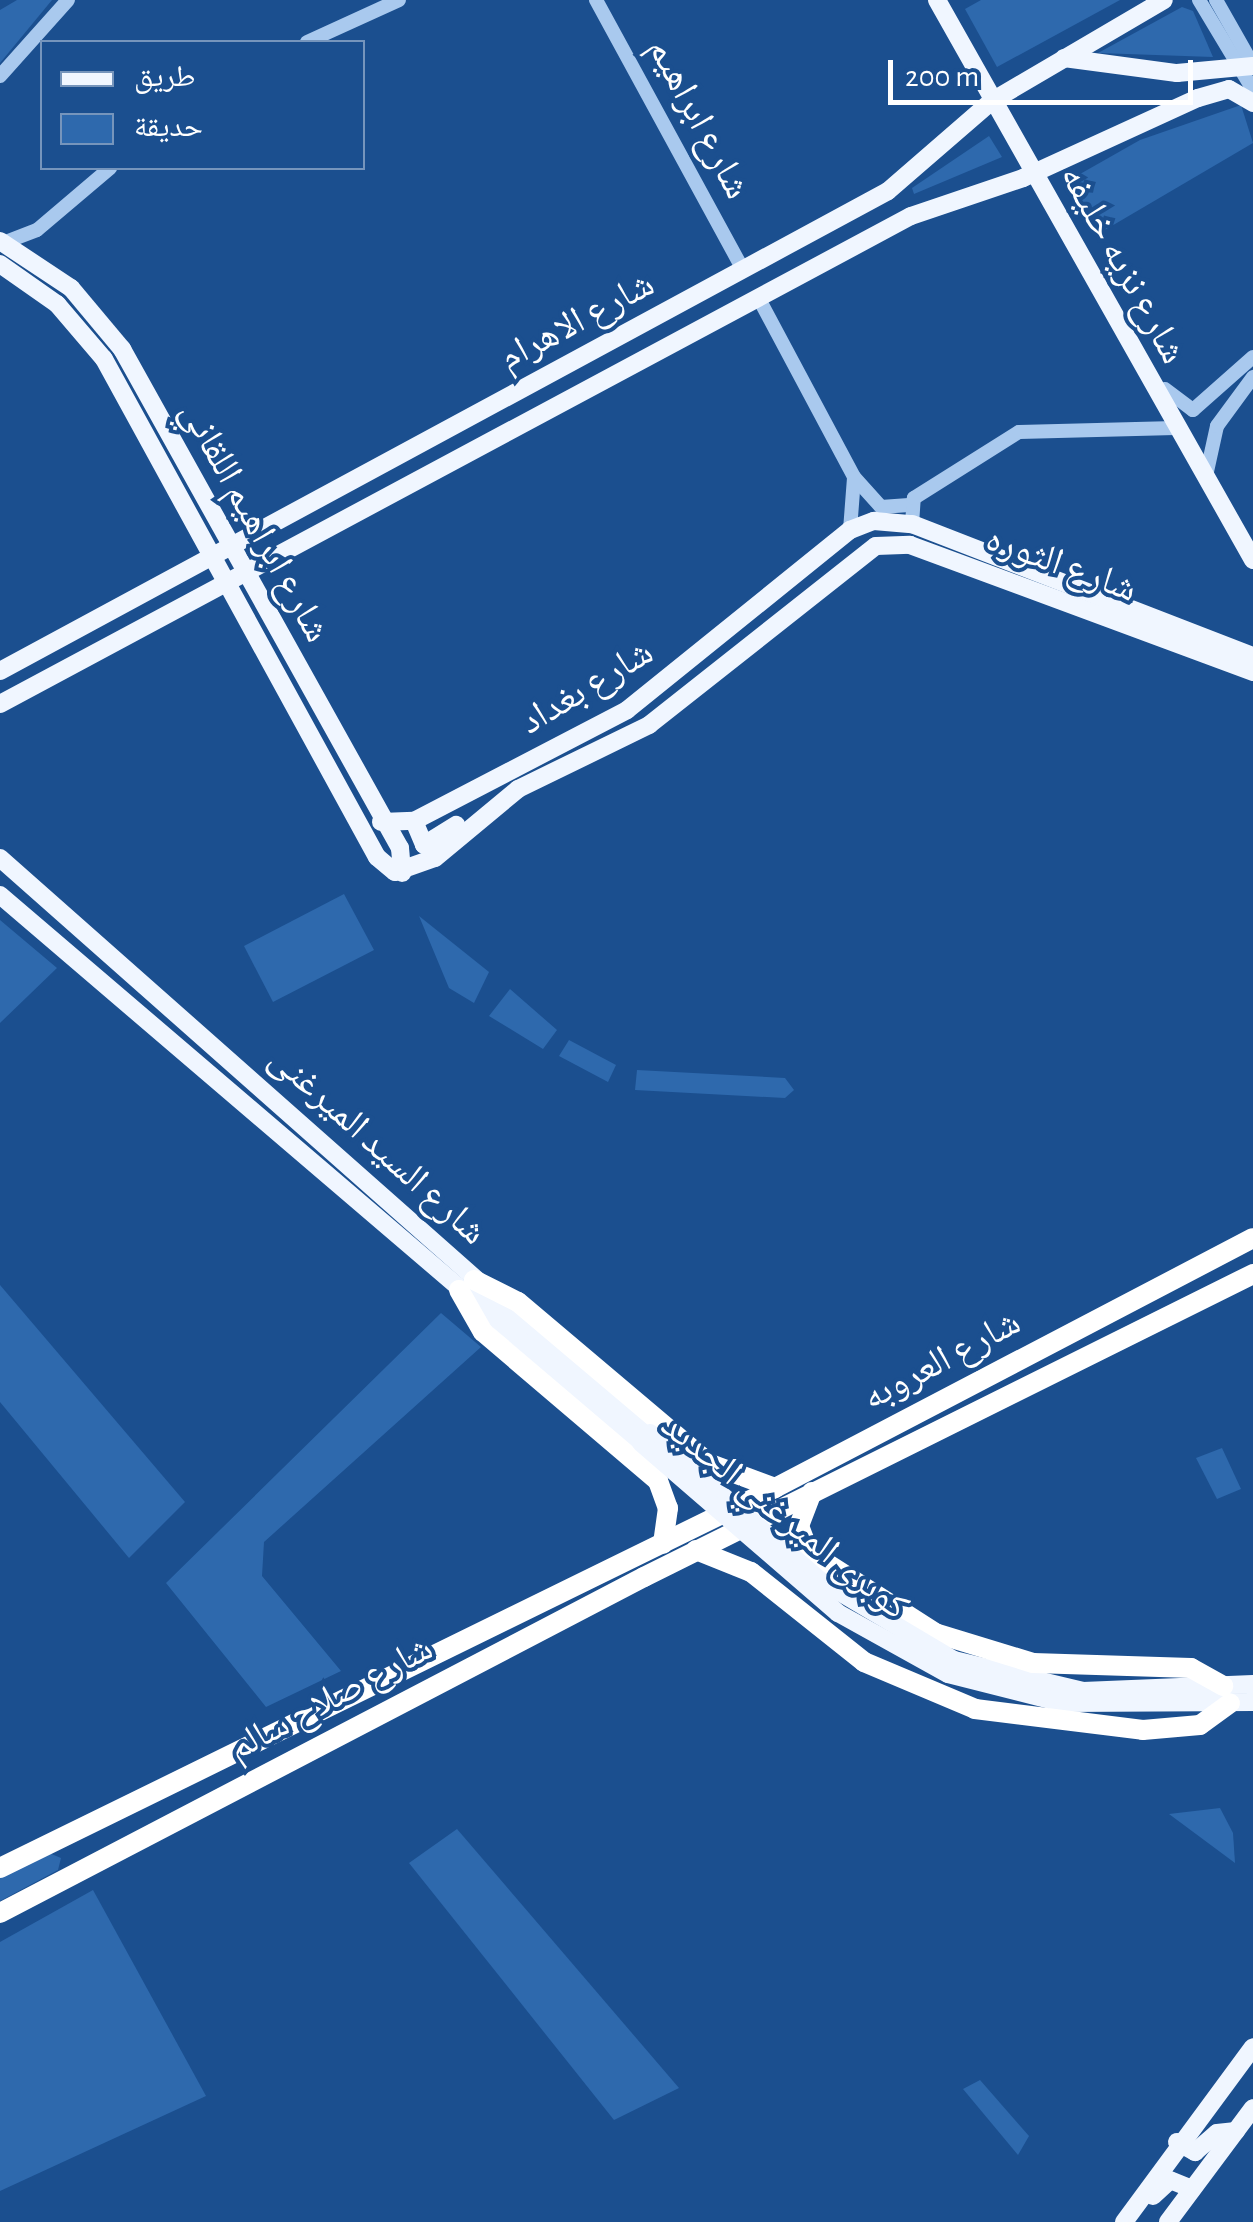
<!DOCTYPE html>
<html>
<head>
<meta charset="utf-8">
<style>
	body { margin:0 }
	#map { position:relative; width:1253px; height:2222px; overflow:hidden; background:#1b4f8f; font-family:"Alegreya Sans","Noto Naskh Arabic",sans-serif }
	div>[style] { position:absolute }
	.green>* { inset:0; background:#2e69ad }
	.minor>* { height:14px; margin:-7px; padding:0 7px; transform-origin:7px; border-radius:7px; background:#a9c9ee }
	.major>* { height:18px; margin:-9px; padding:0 9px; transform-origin:9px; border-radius:9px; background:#f0f6ff }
	.highway>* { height:20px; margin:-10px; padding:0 10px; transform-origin:10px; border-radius:10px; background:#fff }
	.major-bridge>* { height:18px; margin:-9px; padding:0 9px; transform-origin:9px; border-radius:9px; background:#f0f6ff }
	span { translate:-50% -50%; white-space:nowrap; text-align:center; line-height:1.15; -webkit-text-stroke:8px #1b4f8f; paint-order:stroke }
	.street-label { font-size:38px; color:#fff }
	.legend { position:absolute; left:40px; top:40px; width:325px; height:130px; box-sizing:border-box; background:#1b4f8f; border:2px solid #7695bc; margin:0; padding:12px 18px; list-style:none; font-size:30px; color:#fff }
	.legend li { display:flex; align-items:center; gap:20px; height:50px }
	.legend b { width:50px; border:2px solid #7695bc }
	.scale { position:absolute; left:888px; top:60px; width:305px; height:45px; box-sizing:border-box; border:5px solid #fff; border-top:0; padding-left:12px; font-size:30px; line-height:35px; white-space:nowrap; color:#fff; -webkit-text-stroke:8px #1b4f8f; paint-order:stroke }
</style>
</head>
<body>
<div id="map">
	<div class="green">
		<i style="clip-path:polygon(17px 0,52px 0,0 63px,0 10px)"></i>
		<i style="clip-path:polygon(981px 0,1120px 0,997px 67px,965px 9px)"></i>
		<i style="clip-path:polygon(1182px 7px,1193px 11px,1213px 57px,1098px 53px)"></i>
		<i style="clip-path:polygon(1241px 105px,1253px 143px,1098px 234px,1066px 182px,1140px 140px)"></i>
		<i style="clip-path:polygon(989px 136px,1002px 157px,914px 194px,912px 188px)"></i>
		<i style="clip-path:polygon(344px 894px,374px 950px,273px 1002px,244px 946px)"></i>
		<i style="clip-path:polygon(419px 916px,489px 972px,474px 1003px,449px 988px)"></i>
		<i style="clip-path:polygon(0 920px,57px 968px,0 1023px)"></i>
		<i style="clip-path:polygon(510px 989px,557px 1030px,543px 1049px,489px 1016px)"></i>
		<i style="clip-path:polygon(569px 1040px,616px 1065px,608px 1082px,559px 1056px)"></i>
		<i style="clip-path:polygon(637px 1070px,785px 1078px,794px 1090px,785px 1098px,635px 1090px)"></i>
		<i style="clip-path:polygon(0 1285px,185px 1502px,129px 1558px,0 1402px)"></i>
		<i style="clip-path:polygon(441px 1313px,481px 1347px,264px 1542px,262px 1576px,341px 1671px,266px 1707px,166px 1583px)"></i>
		<i style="clip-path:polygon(1222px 1448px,1241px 1489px,1217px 1499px,1196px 1458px)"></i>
		<i style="clip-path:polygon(1220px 1808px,1233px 1833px,1235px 1863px,1169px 1814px)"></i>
		<i style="clip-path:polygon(457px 1829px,679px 2088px,614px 2120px,409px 1863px)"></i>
		<i style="clip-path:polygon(49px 1853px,61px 1858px,58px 1870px,0 1901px,0 1875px)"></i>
		<i style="clip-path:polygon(93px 1890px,206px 2096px,0 2191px,0 1942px)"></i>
		<i style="clip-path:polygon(980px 2080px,1029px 2136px,1018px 2155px,963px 2089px)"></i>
	</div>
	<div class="minor">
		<i style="left:596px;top:0;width:307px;rotate:61.4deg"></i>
		<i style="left:1199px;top:0;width:105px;rotate:59deg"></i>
		<i style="left:1216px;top:0;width:75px;rotate:60.4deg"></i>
		<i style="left:307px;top:42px;width:101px;rotate:-24.5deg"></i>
		<i style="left:0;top:76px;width:102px;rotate:-48.2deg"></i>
		<i style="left:3px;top:243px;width:36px;rotate:-21deg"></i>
		<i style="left:37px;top:230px;width:96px;rotate:-40.3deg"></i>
		<i style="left:758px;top:297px;width:204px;rotate:61.9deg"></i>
		<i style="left:854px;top:477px;width:40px;rotate:48deg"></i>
		<i style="left:881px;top:507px;width:28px;rotate:-4deg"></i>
		<i style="left:1165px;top:389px;width:35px;rotate:37deg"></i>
		<i style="left:1193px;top:410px;width:80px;rotate:-41.5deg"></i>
		<i style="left:1206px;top:476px;width:51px;rotate:-77.6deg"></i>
		<i style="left:1217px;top:426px;width:61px;rotate:-53.7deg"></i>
		<i style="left:912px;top:524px;width:26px;rotate:-86deg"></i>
		<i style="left:914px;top:498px;width:124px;rotate:-32.2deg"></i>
		<i style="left:1019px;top:432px;width:156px;rotate:-1.5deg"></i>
		<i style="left:850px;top:530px;width:52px;rotate:-85.6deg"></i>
	</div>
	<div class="major">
		<i style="left:937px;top:0;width:643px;rotate:60.56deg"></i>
		<i style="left:1064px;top:58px;width:114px;rotate:7.6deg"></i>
		<i style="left:1177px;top:73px;width:76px;rotate:-5.3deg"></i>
		<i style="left:0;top:241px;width:85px;rotate:33.5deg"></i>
		<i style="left:71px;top:288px;width:80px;rotate:50.1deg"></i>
		<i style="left:122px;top:349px;width:571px;rotate:60.88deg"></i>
		<i style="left:400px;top:848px;width:25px;rotate:85deg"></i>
		<i style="left:0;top:264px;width:70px;rotate:35.1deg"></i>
		<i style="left:57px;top:304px;width:72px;rotate:49.5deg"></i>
		<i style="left:104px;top:359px;width:568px;rotate:61.27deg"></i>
		<i style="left:377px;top:857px;width:23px;rotate:40deg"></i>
		<i style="left:395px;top:872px;width:42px;rotate:-19.3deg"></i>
		<i style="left:435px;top:858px;width:108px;rotate:-39.7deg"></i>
		<i style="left:518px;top:789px;width:146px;rotate:-26deg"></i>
		<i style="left:649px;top:725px;width:289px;rotate:-38.3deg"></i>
		<i style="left:876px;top:546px;width:34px;rotate:-2deg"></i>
		<i style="left:910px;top:545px;width:366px;rotate:20.3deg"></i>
		<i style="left:0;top:671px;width:1009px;rotate:-28.39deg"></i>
		<i style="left:888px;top:191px;width:138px;rotate:-40.9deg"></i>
		<i style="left:992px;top:101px;width:199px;rotate:-30.4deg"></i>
		<i style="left:0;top:704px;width:1033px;rotate:-28.18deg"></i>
		<i style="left:911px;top:216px;width:118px;rotate:-18.7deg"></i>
		<i style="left:1023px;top:178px;width:192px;rotate:-24.6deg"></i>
		<i style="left:1198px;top:98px;width:32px;rotate:-16deg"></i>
		<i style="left:1229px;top:89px;width:28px;rotate:30deg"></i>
		<i style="left:414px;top:821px;width:26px;rotate:67deg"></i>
		<i style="left:424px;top:845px;width:38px;rotate:-32deg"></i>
		<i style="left:381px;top:822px;width:33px;rotate:-2deg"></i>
		<i style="left:414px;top:821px;width:240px;rotate:-27.5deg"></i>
		<i style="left:627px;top:710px;width:287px;rotate:-38.9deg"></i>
		<i style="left:850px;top:530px;width:26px;rotate:-21deg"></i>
		<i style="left:874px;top:521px;width:38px;rotate:5deg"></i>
		<i style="left:912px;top:524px;width:366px;rotate:21.2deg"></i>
		<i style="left:0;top:858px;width:868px;rotate:41.5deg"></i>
		<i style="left:0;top:895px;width:843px;rotate:40.53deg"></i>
		<i style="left:954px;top:1660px;width:133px;rotate:13.5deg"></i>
		<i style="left:1083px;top:1691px;width:170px;rotate:-2.4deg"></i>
		<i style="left:948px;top:1674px;width:119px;rotate:14.2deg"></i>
		<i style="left:1063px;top:1703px;width:190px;rotate:-0.3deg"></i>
		<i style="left:1177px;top:2142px;width:21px;rotate:29deg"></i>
		<i style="left:1195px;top:2152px;width:29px;rotate:-41deg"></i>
		<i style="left:1217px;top:2133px;width:19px;rotate:-6deg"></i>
		<i style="left:1153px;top:2196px;width:23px;rotate:-43deg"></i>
		<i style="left:1170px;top:2180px;width:24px;rotate:22deg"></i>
		<i style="left:1124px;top:2222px;width:217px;rotate:-53.6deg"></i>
		<i style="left:1168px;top:2222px;width:142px;rotate:-53.3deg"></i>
	</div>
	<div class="highway">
		<i style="left:474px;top:1280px;width:49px;rotate:26.6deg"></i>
		<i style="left:518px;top:1302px;width:251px;rotate:40.2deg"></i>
		<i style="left:710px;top:1464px;width:69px;rotate:20.3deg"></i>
		<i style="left:459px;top:1290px;width:48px;rotate:60.3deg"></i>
		<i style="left:483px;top:1332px;width:230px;rotate:40.4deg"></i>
		<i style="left:658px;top:1481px;width:29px;rotate:70deg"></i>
		<i style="left:668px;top:1508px;width:36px;rotate:98deg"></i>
		<i style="left:812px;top:1492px;width:36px;rotate:111deg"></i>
		<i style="left:799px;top:1526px;width:28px;rotate:69deg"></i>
		<i style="left:809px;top:1552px;width:150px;rotate:32.7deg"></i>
		<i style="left:935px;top:1633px;width:102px;rotate:17deg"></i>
		<i style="left:1033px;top:1663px;width:158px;rotate:1.8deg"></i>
		<i style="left:1191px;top:1668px;width:37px;rotate:29deg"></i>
		<i style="left:696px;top:1550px;width:59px;rotate:21.8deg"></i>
		<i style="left:751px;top:1572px;width:144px;rotate:38.5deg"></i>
		<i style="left:864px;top:1662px;width:121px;rotate:22.9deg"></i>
		<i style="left:975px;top:1709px;width:169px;rotate:7.1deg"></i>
		<i style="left:1143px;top:1730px;width:57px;rotate:-5deg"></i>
		<i style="left:1200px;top:1725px;width:37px;rotate:-36deg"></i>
		<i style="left:0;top:1868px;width:863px;rotate:-26.12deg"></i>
		<i style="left:775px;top:1488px;width:539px;rotate:-27.61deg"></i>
		<i style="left:0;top:1913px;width:726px;rotate:-27.55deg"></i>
		<i style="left:644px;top:1577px;width:680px;rotate:-26.45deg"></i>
	</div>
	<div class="major-bridge">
		<i style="left:650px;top:1433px;width:226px;rotate:40.9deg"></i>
		<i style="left:821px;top:1581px;width:155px;rotate:30.7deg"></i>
		<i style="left:641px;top:1443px;width:260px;rotate:40.8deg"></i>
		<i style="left:838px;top:1613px;width:126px;rotate:29deg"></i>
	</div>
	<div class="street-label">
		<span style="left:698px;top:119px;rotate:62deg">شارع ابراهيم</span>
		<span style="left:1122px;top:265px;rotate:61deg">شارع نزيه خليفه</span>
		<span style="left:577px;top:322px;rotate:-28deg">شارع الاهرام</span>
		<span style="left:254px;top:522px;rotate:61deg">شارع ابراهيم اللقاني</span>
		<span style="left:1061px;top:565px;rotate:20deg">شارع الثوره</span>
		<span style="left:587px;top:688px;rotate:-31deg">شارع بغداد</span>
		<span style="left:377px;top:1146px;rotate:42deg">شارع السيد الميرغنى</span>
		<span style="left:942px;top:1361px;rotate:-28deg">شارع العروبه</span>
		<span style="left:784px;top:1517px;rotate:39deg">كوبرى الميرغني الجديد</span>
		<span style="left:331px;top:1699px;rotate:-28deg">شارع صلاح سالم</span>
	</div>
	<ul class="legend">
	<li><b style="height:12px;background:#f0f6ff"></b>طريق</li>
	<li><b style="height:28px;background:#2e69ad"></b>حديقة</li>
	</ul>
	<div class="scale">200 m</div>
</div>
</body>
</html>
